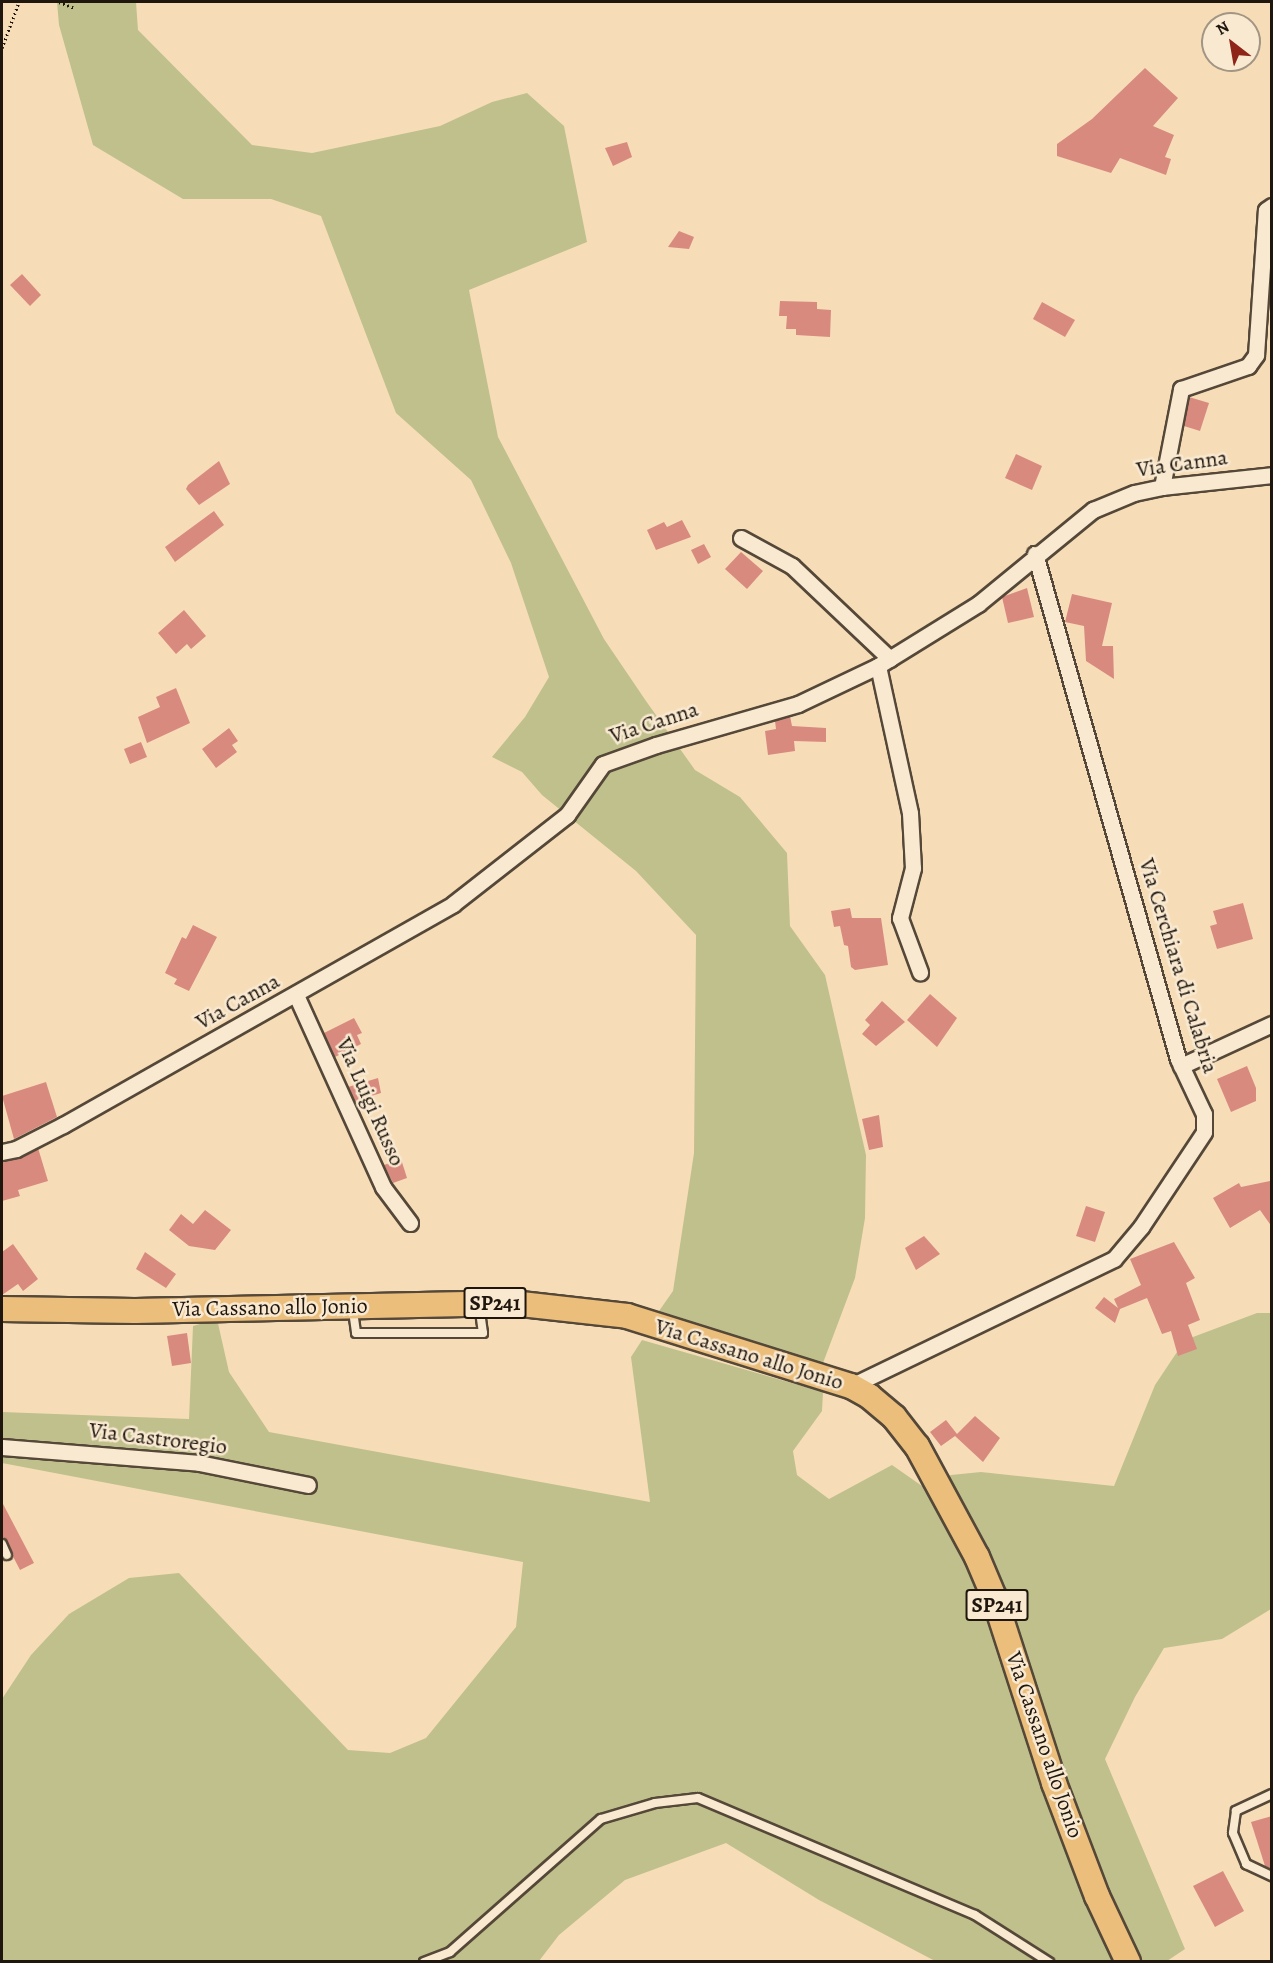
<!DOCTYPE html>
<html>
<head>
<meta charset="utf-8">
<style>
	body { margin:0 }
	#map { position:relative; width:1273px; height:1963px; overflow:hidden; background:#f6ddb8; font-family:Alegreya,serif }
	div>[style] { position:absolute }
	.green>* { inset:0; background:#c0c08d }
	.building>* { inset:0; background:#d98a7f }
	.path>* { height:3px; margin-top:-1.5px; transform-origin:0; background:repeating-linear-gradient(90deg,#1f170e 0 1.5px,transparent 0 4.5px) }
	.roads { filter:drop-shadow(2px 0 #554838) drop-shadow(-2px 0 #554838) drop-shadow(0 2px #554838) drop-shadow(0 -2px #554838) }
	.service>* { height:8px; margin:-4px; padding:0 4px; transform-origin:4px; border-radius:4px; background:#f9e9d1 }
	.minor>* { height:15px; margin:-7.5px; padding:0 7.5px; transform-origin:7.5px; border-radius:7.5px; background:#f9e9d1 }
	.primary>* { height:24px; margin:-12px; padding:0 12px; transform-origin:12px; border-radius:12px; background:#ebbe7c }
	span { translate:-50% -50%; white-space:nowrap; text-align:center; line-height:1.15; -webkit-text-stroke:5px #f9e9d1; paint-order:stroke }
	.shield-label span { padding:2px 4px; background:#f9e9d1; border:2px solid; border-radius:4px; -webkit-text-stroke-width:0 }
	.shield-label { font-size:21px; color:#1f170e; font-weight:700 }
	.street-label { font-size:22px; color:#1f170e }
	.frame { position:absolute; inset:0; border:3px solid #1f170e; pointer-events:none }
	.north { position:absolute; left:1201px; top:12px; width:60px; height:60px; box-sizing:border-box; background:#f9e9d1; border:2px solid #a29583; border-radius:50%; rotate:329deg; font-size:16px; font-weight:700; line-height:24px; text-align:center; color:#1f170e }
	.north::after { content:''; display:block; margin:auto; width:21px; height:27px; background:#8f2418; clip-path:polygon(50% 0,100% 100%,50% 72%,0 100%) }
</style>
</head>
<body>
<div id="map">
	<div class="green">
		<i style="clip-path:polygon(57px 2px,136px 2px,138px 30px,252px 145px,312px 153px,440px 126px,492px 102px,527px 93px,564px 126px,587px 242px,469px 290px,498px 437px,604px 639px,646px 701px,695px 770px,740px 797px,787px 853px,790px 926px,825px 975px,866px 1155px,865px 1218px,855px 1278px,823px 1363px,659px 1311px,673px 1291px,694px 1153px,696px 935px,636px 871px,542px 795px,522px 772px,492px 757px,525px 717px,549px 677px,511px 563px,471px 480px,396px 413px,321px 216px,271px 199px,183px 199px,93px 145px,59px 25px)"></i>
		<i style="clip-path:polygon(1257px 1313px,1271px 1313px,1271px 1609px,1222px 1639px,1164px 1648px,1135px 1697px,1105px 1759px,1185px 1949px,1167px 1961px,935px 1961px,819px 1900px,726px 1843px,625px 1880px,559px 1935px,539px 1961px,2px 1962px,2px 1699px,31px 1655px,69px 1614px,129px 1578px,179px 1573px,348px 1750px,390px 1753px,426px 1738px,516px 1627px,523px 1562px,2px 1463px,2px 1412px,189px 1419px,193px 1326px,217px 1319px,229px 1372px,269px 1432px,650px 1502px,631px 1357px,642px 1340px,823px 1392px,822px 1411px,793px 1451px,797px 1475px,829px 1499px,892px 1465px,922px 1486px,951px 1475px,981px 1472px,1114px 1486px,1155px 1385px,1185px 1340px)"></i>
	</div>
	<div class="building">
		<i style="clip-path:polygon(1145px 68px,1178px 98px,1153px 126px,1174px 135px,1165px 157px,1171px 159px,1166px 175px,1120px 158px,1111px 173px,1057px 156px,1057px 144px,1092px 119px)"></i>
		<i style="clip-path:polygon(627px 142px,632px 157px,613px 166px,605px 148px)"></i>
		<i style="clip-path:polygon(679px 231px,694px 237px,689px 249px,668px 247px)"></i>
		<i style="clip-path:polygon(22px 274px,41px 295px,30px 306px,10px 285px)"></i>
		<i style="clip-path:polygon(780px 301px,817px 302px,817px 309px,831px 310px,830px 337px,796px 335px,796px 329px,786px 329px,787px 316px,779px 316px)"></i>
		<i style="clip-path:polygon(1042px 302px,1075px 320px,1065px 337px,1033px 319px)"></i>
		<i style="clip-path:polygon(1189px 397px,1209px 403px,1200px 431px,1184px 426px)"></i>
		<i style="clip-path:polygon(1016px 454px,1042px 466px,1032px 490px,1005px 478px)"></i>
		<i style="clip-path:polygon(219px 461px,230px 484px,199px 505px,186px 489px,188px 485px)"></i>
		<i style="clip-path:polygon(214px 511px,224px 525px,175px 562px,165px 547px)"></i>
		<i style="clip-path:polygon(682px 520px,691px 537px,656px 550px,647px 530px,664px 522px,667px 527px)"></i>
		<i style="clip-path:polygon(704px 544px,711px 557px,698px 564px,691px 550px)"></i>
		<i style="clip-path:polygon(741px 552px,763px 571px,747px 589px,725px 569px)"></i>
		<i style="clip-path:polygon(1027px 588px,1034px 617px,1008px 623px,1002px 597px)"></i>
		<i style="clip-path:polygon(1072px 594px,1112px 603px,1102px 646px,1113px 646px,1114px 679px,1086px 661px,1084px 626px,1065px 622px)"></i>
		<i style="clip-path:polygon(184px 610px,206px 636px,191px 649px,187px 644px,176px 654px,158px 633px)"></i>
		<i style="clip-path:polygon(176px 688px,190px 723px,147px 743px,138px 717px,160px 707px,156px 697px)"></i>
		<i style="clip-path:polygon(790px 716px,792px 726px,826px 728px,826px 742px,794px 741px,795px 751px,768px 755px,765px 731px,776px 729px,775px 721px)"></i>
		<i style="clip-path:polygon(229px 728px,238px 741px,232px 745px,237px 752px,216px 768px,202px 749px)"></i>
		<i style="clip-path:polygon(141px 742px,147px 757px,130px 764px,124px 749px)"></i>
		<i style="clip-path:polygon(1243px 903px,1253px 939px,1217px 949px,1210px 926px,1217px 924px,1213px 911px)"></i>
		<i style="clip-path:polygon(850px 908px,852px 918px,881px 918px,888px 965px,855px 970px,851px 967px,848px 946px,844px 945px,840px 926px,834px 927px,831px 911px)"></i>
		<i style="clip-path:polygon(193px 925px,217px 937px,189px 991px,174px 984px,177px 979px,165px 973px,182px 937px,186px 939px)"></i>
		<i style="clip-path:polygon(930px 994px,957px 1018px,937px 1047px,907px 1020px)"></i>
		<i style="clip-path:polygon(882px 1001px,905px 1022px,876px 1046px,862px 1034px,870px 1025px,865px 1020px)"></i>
		<i style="clip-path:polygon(354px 1018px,362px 1033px,357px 1035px,361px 1044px,335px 1057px,324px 1033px)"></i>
		<i style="clip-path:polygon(1247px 1066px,1256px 1088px,1256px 1101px,1231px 1112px,1217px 1079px)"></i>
		<i style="clip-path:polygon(378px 1078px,381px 1093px,355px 1101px,348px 1087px)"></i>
		<i style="clip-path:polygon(46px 1082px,57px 1117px,14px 1139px,2px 1096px)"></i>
		<i style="clip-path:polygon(879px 1115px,883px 1147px,869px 1150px,862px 1119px)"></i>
		<i style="clip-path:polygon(38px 1148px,48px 1181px,18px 1190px,20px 1196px,2px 1201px,2px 1161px)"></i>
		<i style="clip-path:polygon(401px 1159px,407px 1178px,393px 1183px,384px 1165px)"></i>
		<i style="clip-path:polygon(1270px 1181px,1272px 1227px,1260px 1210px,1230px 1228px,1213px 1198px,1239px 1183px,1241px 1187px)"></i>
		<i style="clip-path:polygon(1086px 1206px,1105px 1212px,1095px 1242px,1076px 1236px)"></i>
		<i style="clip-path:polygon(205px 1210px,231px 1230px,215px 1250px,189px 1246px,169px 1230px,181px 1214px,193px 1224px)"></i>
		<i style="clip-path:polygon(924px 1236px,940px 1254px,916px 1270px,905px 1248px)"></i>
		<i style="clip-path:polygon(1174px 1242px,1195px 1278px,1186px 1283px,1200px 1320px,1188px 1325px,1197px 1349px,1178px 1356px,1171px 1331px,1162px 1334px,1147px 1298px,1120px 1309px,1115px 1323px,1095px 1308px,1104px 1297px,1118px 1308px,1114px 1299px,1141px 1285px,1130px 1259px)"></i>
		<i style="clip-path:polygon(13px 1244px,38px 1279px,23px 1291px,18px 1284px,2px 1295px,2px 1252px)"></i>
		<i style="clip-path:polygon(145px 1252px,176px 1274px,166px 1288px,136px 1269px)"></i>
		<i style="clip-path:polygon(187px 1333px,191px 1363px,172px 1366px,167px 1336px)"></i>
		<i style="clip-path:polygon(975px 1416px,1000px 1438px,983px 1462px,955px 1436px,941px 1446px,930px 1432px,946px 1420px,957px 1434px)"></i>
		<i style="clip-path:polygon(2px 1502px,34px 1563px,20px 1570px,2px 1535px)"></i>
		<i style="clip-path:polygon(1272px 1816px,1272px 1869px,1265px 1866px,1251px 1822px)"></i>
		<i style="clip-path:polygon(1223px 1871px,1244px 1911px,1215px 1927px,1193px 1886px)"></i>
	</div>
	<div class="path">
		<i style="left:59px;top:2px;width:17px;rotate:21deg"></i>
		<i style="left:2px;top:48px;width:49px;rotate:-69.7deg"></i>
	</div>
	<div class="roads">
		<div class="service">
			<i style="left:353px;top:1311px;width:22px;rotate:82deg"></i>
			<i style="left:356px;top:1333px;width:127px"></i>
			<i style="left:483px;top:1333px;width:27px;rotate:-98deg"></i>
			<i style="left:2px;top:1544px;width:12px;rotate:66deg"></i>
			<i style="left:1272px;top:1794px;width:40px;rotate:155deg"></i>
			<i style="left:1236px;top:1811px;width:22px;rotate:98deg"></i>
			<i style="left:1233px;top:1833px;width:34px;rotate:67deg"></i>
			<i style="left:1246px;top:1864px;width:29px;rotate:25deg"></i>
			<i style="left:424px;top:1962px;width:28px;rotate:-21deg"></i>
			<i style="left:450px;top:1952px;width:201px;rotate:-41.4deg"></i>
			<i style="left:601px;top:1819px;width:56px;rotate:-16.5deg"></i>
			<i style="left:655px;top:1803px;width:43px;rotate:-6.6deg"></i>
			<i style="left:698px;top:1798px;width:301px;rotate:22.9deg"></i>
			<i style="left:975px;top:1915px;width:88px;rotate:32.4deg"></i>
		</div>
		<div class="minor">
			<i style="left:1162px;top:487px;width:100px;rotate:-79deg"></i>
			<i style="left:1181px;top:389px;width:71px;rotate:-18.9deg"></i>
			<i style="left:1248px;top:366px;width:14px;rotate:-54deg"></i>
			<i style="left:1256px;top:355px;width:145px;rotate:-86.1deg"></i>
			<i style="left:1266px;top:210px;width:7px;rotate:-34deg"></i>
			<i style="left:741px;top:538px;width:58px;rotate:28.8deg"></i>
			<i style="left:792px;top:566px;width:135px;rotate:43.5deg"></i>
			<i style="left:878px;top:666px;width:150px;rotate:77.7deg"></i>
			<i style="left:910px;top:813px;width:55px;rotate:86.9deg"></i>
			<i style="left:913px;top:868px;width:52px;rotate:104.6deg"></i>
			<i style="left:900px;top:918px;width:58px;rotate:69.7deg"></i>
			<i style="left:296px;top:995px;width:211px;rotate:65.6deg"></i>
			<i style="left:383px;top:1187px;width:45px;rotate:53.1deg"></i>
			<i style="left:1181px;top:1066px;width:100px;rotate:-24.8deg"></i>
			<i style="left:2px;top:1152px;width:14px;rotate:-12deg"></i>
			<i style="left:16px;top:1149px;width:53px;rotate:-27.1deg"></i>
			<i style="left:63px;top:1125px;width:448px;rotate:-29.5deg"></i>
			<i style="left:453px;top:904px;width:145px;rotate:-38deg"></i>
			<i style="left:567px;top:815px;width:62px;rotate:-54.8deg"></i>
			<i style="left:603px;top:764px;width:56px;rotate:-19.7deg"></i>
			<i style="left:656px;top:745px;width:148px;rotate:-16.1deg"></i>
			<i style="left:798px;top:704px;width:89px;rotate:-25.4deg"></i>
			<i style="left:878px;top:666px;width:118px;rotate:-31.8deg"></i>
			<i style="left:978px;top:604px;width:149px;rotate:-39.3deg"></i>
			<i style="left:1093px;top:510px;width:44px;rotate:-22.5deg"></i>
			<i style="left:1134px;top:493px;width:29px;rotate:-12deg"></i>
			<i style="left:1162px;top:487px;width:111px;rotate:-6.2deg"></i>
			<i style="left:851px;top:1386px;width:292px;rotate:-25.8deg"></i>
			<i style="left:1114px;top:1259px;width:42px;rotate:-49.8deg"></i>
			<i style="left:1141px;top:1227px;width:114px;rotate:-56.4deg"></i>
			<i style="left:1204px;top:1132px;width:18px;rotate:-90deg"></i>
			<i style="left:1204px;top:1114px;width:61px;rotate:-115.3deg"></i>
			<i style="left:1178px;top:1059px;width:525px;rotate:-105.81deg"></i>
			<i style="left:2px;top:1447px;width:198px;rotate:4.6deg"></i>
			<i style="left:199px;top:1463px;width:111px;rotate:11.4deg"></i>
		</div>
		<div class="primary">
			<i style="left:2px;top:1309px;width:133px;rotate:0.9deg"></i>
			<i style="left:135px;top:1311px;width:377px;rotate:-1.2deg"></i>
			<i style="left:512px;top:1303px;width:116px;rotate:6.4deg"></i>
			<i style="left:627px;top:1316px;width:235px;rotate:17.4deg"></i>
			<i style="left:851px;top:1386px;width:21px;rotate:29deg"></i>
			<i style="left:869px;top:1396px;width:33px;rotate:40deg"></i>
			<i style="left:894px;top:1417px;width:37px;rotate:52deg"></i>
			<i style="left:917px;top:1446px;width:126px;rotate:61.6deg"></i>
			<i style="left:977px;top:1557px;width:43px;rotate:67deg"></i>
			<i style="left:994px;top:1597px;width:195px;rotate:72.1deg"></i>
			<i style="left:1054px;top:1783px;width:121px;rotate:69.2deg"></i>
			<i style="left:1097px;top:1896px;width:73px;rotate:64.8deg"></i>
		</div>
	</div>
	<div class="shield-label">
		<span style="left:495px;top:1303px">SP241</span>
		<span style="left:997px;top:1605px">SP241</span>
	</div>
	<div class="street-label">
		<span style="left:1182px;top:464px;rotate:-8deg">Via Canna</span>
		<span style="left:654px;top:723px;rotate:-18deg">Via Canna</span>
		<span style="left:1178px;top:966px;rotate:73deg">Via Cerchiara di Calabria</span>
		<span style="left:238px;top:1002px;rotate:-29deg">Via Canna</span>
		<span style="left:370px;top:1102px;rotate:66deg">Via Luigi Russo</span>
		<span style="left:270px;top:1308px;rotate:-1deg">Via Cassano allo Jonio</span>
		<span style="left:749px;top:1355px;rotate:17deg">Via Cassano allo Jonio</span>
		<span style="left:158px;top:1439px;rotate:7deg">Via Castroregio</span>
		<span style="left:1044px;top:1745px;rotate:71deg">Via Cassano allo Jonio</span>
	</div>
	<div class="frame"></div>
	<div class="north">N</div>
</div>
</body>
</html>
